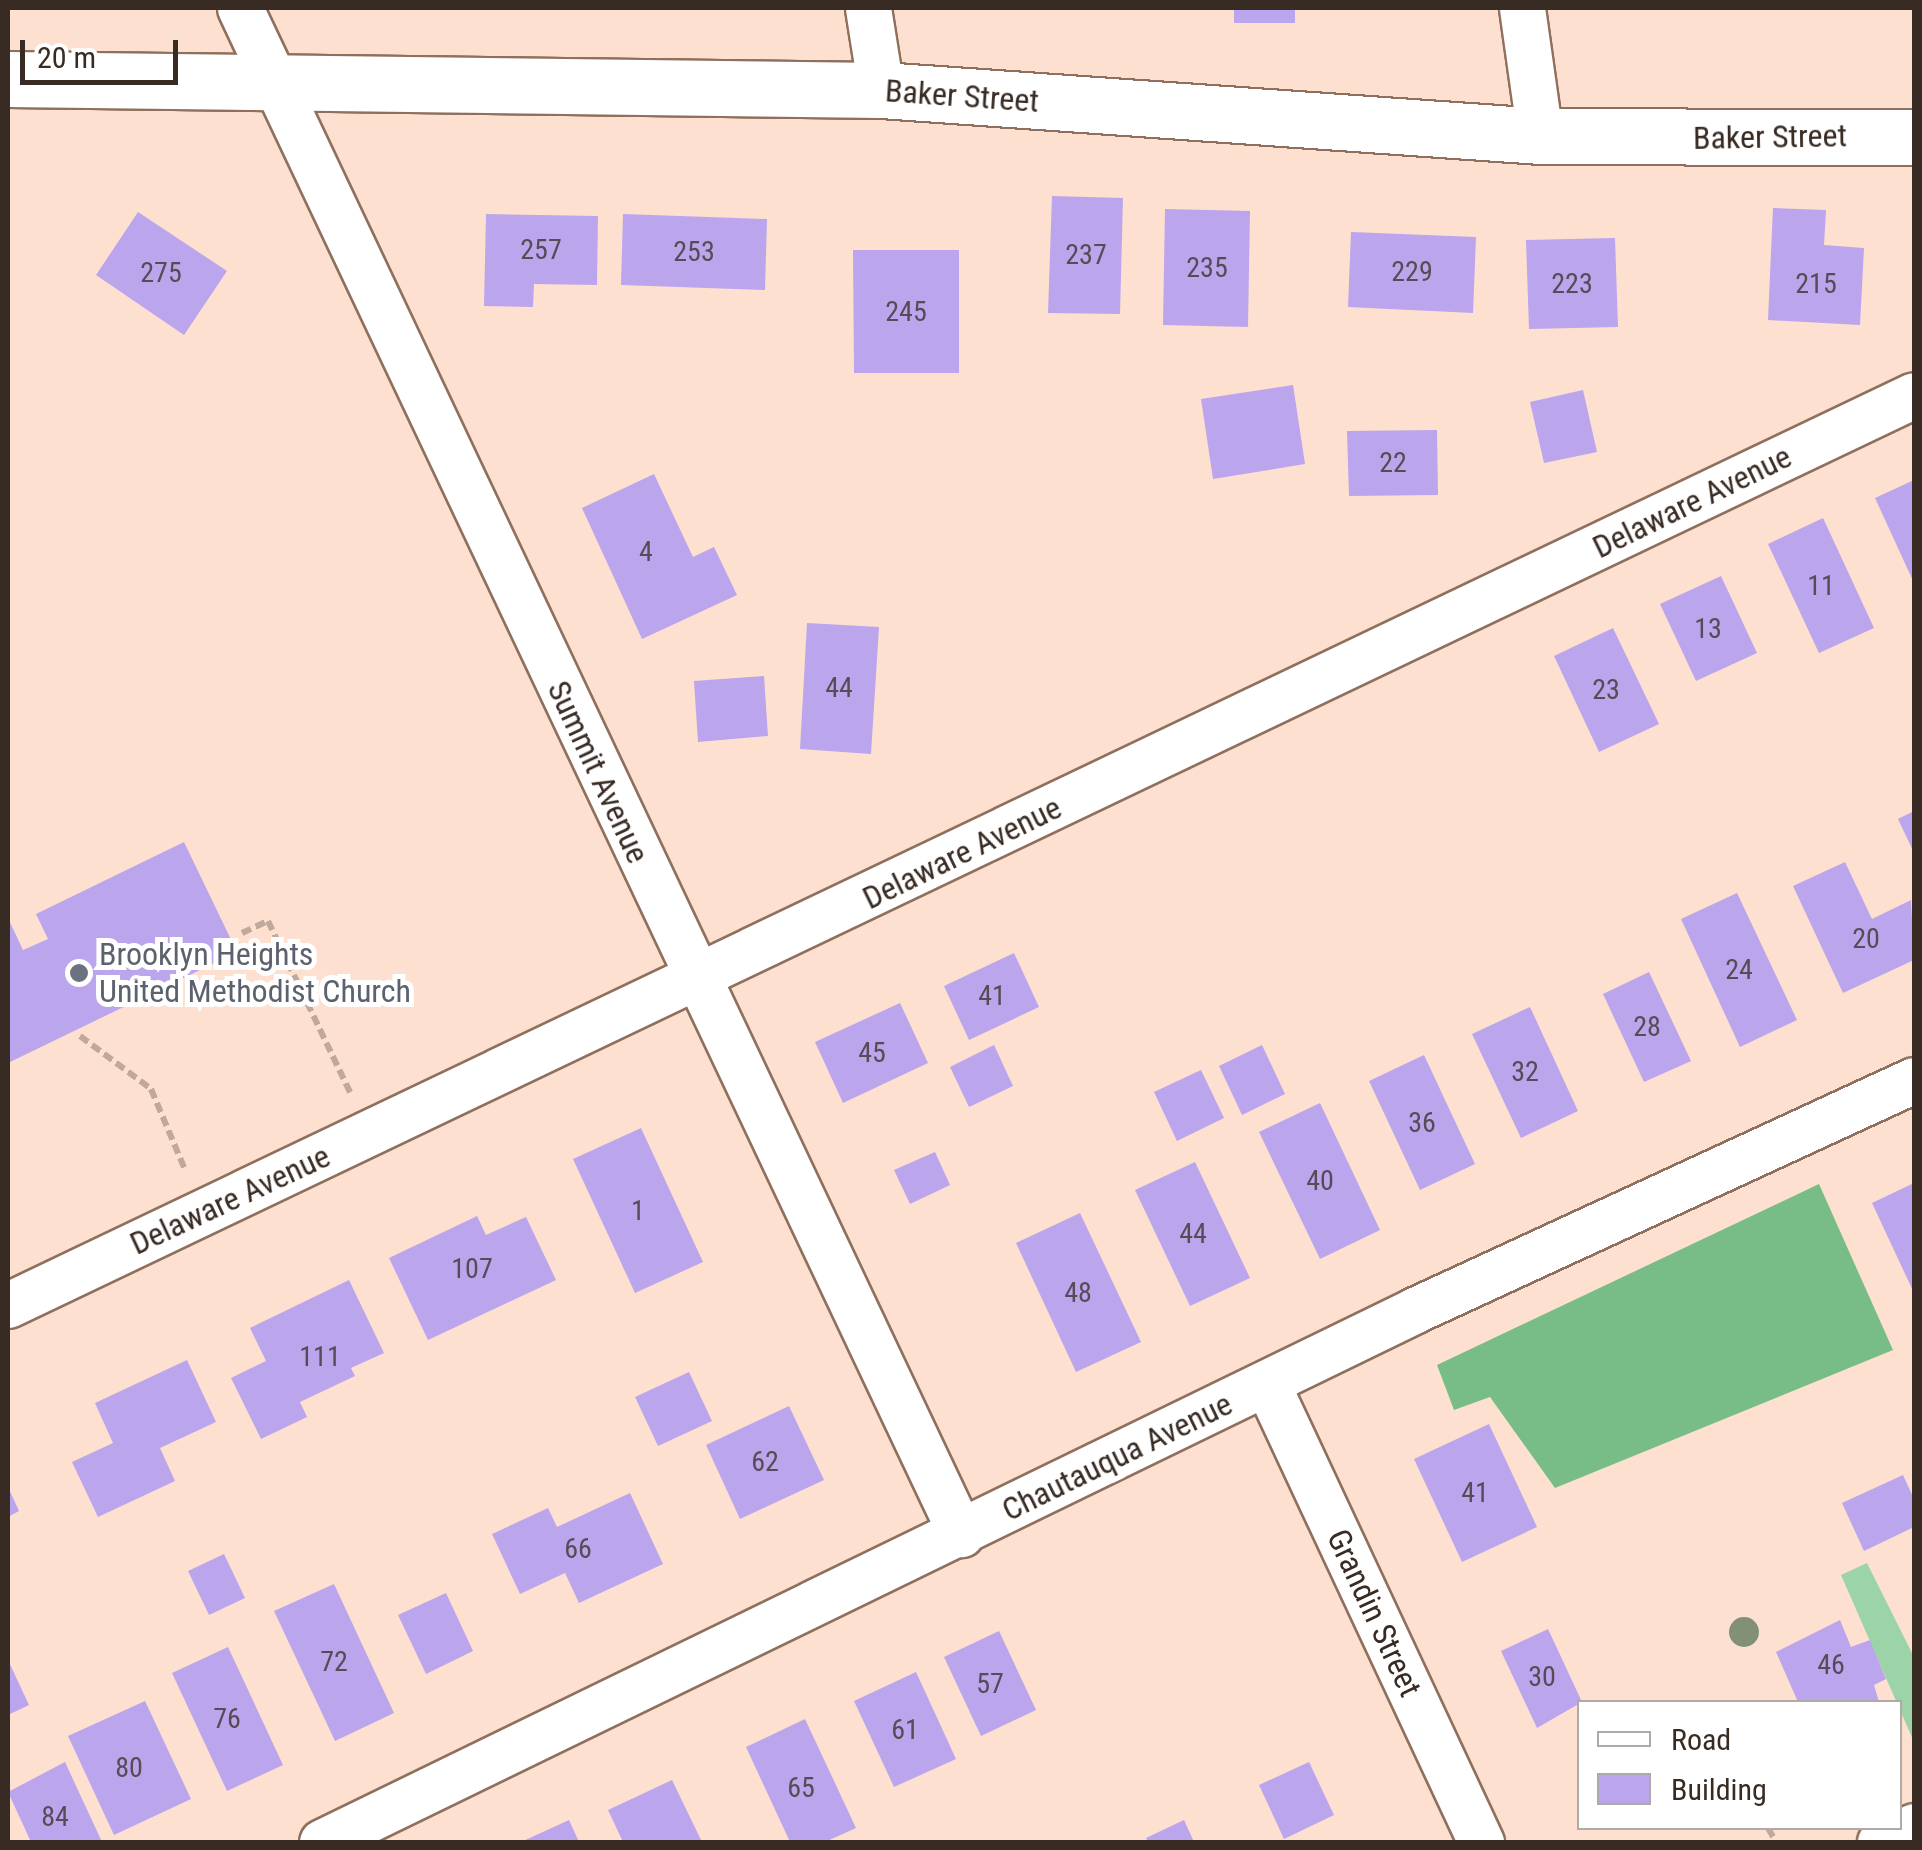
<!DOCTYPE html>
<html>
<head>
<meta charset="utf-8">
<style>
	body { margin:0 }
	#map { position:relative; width:1922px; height:1850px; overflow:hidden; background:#fde0cf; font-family:"Roboto Condensed",sans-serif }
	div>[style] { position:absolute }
	.green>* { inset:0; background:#9cd3a7 }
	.forest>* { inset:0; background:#78bd88 }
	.building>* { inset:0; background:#bba5ed }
	.path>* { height:6px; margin-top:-3px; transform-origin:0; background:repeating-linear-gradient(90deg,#c0a89a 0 10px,transparent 0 15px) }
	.roads { filter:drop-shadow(2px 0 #8f6f5d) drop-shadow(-2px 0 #8f6f5d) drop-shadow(0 2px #8f6f5d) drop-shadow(0 -2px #8f6f5d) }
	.street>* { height:45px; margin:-22.5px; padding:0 22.5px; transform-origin:22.5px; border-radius:22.5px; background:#fff }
	.secondary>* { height:55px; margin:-27.5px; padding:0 27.5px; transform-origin:27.5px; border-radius:27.5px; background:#fff }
	.trees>* { width:30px; height:30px; margin:-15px; border-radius:50%; background:#829175 }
	.dots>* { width:28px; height:28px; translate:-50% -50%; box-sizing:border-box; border:5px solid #fff; border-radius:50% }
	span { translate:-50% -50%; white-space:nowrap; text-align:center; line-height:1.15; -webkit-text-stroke:10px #fff; paint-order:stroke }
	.number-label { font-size:28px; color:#594a56 }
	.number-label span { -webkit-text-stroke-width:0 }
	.street-label { font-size:32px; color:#382b23 }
	.worship-label { font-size:32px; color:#5b616d }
	.left { translate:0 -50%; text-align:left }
	.frame { position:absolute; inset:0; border:10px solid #382b23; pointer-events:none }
	.legend { position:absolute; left:1577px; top:1700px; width:325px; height:130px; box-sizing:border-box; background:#fff; border:2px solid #afaaa7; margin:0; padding:12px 18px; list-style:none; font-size:30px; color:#382b23 }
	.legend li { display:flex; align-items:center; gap:20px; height:50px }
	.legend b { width:50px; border:2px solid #afaaa7 }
	.scale { position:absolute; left:20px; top:40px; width:158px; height:45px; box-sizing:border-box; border:5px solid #382b23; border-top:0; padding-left:12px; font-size:30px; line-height:35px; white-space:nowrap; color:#382b23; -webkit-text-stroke:8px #fff; paint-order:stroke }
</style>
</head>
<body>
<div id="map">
	<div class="green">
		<i style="clip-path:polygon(1867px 1563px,1914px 1657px,1914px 1742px,1841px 1575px)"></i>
	</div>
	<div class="forest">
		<i style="clip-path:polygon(1819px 1184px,1893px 1350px,1555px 1488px,1490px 1397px,1454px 1410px,1437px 1365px)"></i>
	</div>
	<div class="building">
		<i style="clip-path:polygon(1234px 8px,1295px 8px,1295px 23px,1234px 23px)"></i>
		<i style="clip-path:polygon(1052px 196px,1123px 198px,1120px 314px,1048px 313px)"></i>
		<i style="clip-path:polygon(1773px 208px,1826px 210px,1824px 245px,1864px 248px,1860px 325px,1768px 320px)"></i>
		<i style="clip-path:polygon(1165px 209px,1250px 211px,1248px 327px,1163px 325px)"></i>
		<i style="clip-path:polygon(138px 212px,227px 271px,184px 335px,96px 275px)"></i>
		<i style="clip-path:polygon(486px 214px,598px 216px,597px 285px,534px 284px,533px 307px,484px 306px)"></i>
		<i style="clip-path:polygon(623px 214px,767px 219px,765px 290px,621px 285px)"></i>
		<i style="clip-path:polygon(1351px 232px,1476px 237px,1473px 313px,1348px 307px)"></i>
		<i style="clip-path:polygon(1615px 238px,1618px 327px,1529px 329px,1526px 240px)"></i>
		<i style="clip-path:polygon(853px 250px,959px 250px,959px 373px,854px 373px)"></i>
		<i style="clip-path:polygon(1293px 385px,1305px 464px,1213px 479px,1201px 399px)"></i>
		<i style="clip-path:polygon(1583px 390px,1597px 452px,1544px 463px,1530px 402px)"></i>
		<i style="clip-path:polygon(1437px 430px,1438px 495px,1349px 496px,1347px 431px)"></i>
		<i style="clip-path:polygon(654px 474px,693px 557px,714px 547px,737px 595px,642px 639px,582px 508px)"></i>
		<i style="clip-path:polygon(1914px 480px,1914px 583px,1875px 498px)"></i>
		<i style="clip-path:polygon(1823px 518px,1874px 628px,1819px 653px,1768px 544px)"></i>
		<i style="clip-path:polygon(1721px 576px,1757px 653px,1696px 681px,1660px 604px)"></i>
		<i style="clip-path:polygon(807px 623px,879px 627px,871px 754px,800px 749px)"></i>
		<i style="clip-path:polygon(1613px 628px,1659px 724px,1599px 752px,1554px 656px)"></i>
		<i style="clip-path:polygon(764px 676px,768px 736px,698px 742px,694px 681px)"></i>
		<i style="clip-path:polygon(1914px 811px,1914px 853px,1898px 819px)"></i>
		<i style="clip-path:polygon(184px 842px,237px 952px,8px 1063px,8px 918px,23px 950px,48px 939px,36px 914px)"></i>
		<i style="clip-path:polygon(1845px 862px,1872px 919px,1911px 900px,1914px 960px,1843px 993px,1793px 886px)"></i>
		<i style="clip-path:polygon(1737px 893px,1797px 1020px,1740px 1047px,1681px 919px)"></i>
		<i style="clip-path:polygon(1014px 953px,1039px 1007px,969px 1040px,944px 986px)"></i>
		<i style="clip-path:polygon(1649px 972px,1691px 1061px,1644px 1082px,1603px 994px)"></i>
		<i style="clip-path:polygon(900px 1003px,928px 1063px,843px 1103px,815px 1042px)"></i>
		<i style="clip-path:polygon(1530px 1007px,1578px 1111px,1521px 1138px,1472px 1034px)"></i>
		<i style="clip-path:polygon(994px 1045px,1013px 1086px,969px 1107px,950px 1067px)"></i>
		<i style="clip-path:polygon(1262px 1045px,1285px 1094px,1242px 1115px,1219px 1066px)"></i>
		<i style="clip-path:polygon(1424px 1055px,1475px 1164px,1420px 1190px,1369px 1081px)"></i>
		<i style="clip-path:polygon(1201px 1070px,1224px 1118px,1177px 1141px,1154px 1092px)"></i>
		<i style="clip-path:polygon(1320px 1103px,1380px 1230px,1320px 1259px,1259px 1132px)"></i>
		<i style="clip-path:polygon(641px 1128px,703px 1262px,635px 1293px,573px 1159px)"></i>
		<i style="clip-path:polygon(935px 1152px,950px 1185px,910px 1204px,894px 1170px)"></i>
		<i style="clip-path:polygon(1195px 1162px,1250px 1278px,1190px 1306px,1135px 1190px)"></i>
		<i style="clip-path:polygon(1914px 1183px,1914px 1293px,1872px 1203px)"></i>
		<i style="clip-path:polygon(1080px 1213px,1141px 1342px,1076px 1372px,1016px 1243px)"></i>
		<i style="clip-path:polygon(477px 1216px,486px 1235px,526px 1217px,556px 1280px,428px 1340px,389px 1258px)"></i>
		<i style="clip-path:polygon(349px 1280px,384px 1353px,351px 1368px,355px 1376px,300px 1402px,307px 1417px,261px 1439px,231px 1378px,266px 1361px,250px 1328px)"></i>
		<i style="clip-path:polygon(187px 1360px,216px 1422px,160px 1448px,175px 1481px,98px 1517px,72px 1462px,113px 1443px,95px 1403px)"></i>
		<i style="clip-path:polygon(689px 1372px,712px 1421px,658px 1446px,635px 1397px)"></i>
		<i style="clip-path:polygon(789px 1406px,824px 1480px,740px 1519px,706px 1445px)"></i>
		<i style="clip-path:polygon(1489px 1424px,1537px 1527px,1462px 1562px,1414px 1459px)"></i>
		<i style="clip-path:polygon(1903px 1475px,1914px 1499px,1914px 1527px,1864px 1551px,1842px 1503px)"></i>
		<i style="clip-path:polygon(8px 1487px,19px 1511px,8px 1517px)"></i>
		<i style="clip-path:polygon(630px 1493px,663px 1564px,579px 1603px,565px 1573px,520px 1594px,492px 1534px,548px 1508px,557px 1527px)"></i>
		<i style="clip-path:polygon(224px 1554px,245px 1598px,209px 1615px,188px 1571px)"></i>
		<i style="clip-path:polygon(334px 1584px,394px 1713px,335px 1741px,274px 1611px)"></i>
		<i style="clip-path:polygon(446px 1593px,473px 1651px,426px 1674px,398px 1615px)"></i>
		<i style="clip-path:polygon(1840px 1620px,1851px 1647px,1870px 1640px,1886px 1679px,1874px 1685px,1879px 1702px,1798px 1702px,1776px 1652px)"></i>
		<i style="clip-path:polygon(1548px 1629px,1582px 1702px,1537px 1728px,1501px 1651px)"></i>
		<i style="clip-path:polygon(999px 1631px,1036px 1710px,981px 1736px,944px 1657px)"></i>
		<i style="clip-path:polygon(228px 1647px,283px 1765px,227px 1791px,172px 1673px)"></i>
		<i style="clip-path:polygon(8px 1660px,29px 1705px,8px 1715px)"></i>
		<i style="clip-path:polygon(916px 1672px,956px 1759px,894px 1787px,854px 1701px)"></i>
		<i style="clip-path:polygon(145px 1701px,191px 1799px,114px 1835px,68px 1736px)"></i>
		<i style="clip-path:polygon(805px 1719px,856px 1828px,825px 1842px,790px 1842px,746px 1747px)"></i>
		<i style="clip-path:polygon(65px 1762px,102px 1842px,31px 1842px,8px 1792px)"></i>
		<i style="clip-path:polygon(1309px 1762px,1334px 1815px,1284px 1839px,1259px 1785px)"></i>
		<i style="clip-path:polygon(672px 1780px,702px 1842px,623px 1842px,608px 1810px)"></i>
		<i style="clip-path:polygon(569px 1820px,579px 1842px,521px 1842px)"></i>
		<i style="clip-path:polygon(1184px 1820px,1194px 1842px,1148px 1842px,1146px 1838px)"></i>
	</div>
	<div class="path">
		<i style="left:242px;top:933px;width:29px;rotate:-25deg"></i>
		<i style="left:268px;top:921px;width:190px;rotate:64.4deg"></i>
		<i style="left:80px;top:1036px;width:89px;rotate:36.7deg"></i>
		<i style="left:151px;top:1089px;width:85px;rotate:67.1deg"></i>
		<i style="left:1768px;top:1828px;width:16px;rotate:60deg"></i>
	</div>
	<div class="roads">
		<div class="street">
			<i style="left:240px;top:8px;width:1688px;rotate:64.71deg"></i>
			<i style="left:868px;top:8px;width:83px;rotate:81deg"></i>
			<i style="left:1522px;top:8px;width:129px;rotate:82deg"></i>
			<i style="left:8px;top:1305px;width:2112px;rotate:-25.52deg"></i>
			<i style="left:1267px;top:1384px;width:506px;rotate:64.96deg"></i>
			<i style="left:322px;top:1842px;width:1216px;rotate:-25.95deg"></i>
			<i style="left:1415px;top:1310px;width:549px;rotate:-24.75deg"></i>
			<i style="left:1880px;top:1842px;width:38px;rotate:-25deg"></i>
		</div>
		<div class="secondary">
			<i style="left:8px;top:79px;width:873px;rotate:0.72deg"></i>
			<i style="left:881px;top:90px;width:661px;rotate:3.99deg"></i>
			<i style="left:1540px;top:136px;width:374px;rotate:0.2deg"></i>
		</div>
	</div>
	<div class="trees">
		<i style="left:1744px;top:1632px"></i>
	</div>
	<div class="dots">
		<i style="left:79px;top:973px;background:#6b7280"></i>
	</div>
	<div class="number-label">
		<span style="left:541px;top:250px">257</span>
		<span style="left:694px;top:252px">253</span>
		<span style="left:1086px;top:255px">237</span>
		<span style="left:1207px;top:268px">235</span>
		<span style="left:1412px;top:272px">229</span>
		<span style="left:161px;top:273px">275</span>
		<span style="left:1572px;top:284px">223</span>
		<span style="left:1816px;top:284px">215</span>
		<span style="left:906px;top:312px">245</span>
		<span style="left:1393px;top:463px">22</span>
		<span style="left:646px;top:552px">4</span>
		<span style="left:1821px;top:586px">11</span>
		<span style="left:1708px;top:629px">13</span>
		<span style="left:839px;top:688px">44</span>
		<span style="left:1606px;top:690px">23</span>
		<span style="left:1866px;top:939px">20</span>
		<span style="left:1739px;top:970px">24</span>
		<span style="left:992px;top:996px">41</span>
		<span style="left:1647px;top:1027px">28</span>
		<span style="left:872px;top:1053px">45</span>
		<span style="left:1525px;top:1072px">32</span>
		<span style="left:1422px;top:1123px">36</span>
		<span style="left:1320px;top:1181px">40</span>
		<span style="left:638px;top:1211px">1</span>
		<span style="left:1193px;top:1234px">44</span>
		<span style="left:472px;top:1269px">107</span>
		<span style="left:1078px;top:1293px">48</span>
		<span style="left:320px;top:1357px">111</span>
		<span style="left:765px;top:1462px">62</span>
		<span style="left:1475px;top:1493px">41</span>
		<span style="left:578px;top:1549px">66</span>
		<span style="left:334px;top:1662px">72</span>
		<span style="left:1831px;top:1665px">46</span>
		<span style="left:1542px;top:1677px">30</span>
		<span style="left:990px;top:1684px">57</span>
		<span style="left:227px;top:1719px">76</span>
		<span style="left:905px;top:1730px">61</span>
		<span style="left:129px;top:1768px">80</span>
		<span style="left:801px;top:1788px">65</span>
		<span style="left:55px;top:1817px">84</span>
	</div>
	<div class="street-label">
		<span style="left:962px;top:96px;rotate:4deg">Baker Street</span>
		<span style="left:1770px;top:137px;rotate:-1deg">Baker Street</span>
		<span style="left:1692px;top:502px;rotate:-26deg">Delaware Avenue</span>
		<span style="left:598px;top:772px;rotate:65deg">Summit Avenue</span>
		<span style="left:962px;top:853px;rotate:-26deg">Delaware Avenue</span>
		<span style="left:230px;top:1200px;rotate:-25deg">Delaware Avenue</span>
		<span style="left:1117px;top:1457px;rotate:-26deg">Chautauqua Avenue</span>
		<span style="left:1374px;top:1613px;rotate:65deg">Grandin Street</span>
	</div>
	<div class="worship-label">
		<span class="left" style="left:99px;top:973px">Brooklyn Heights<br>United Methodist Church</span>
	</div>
	<div class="frame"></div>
	<ul class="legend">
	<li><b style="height:12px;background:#fff"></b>Road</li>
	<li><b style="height:28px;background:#bba5ed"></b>Building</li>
	</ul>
	<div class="scale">20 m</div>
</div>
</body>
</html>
